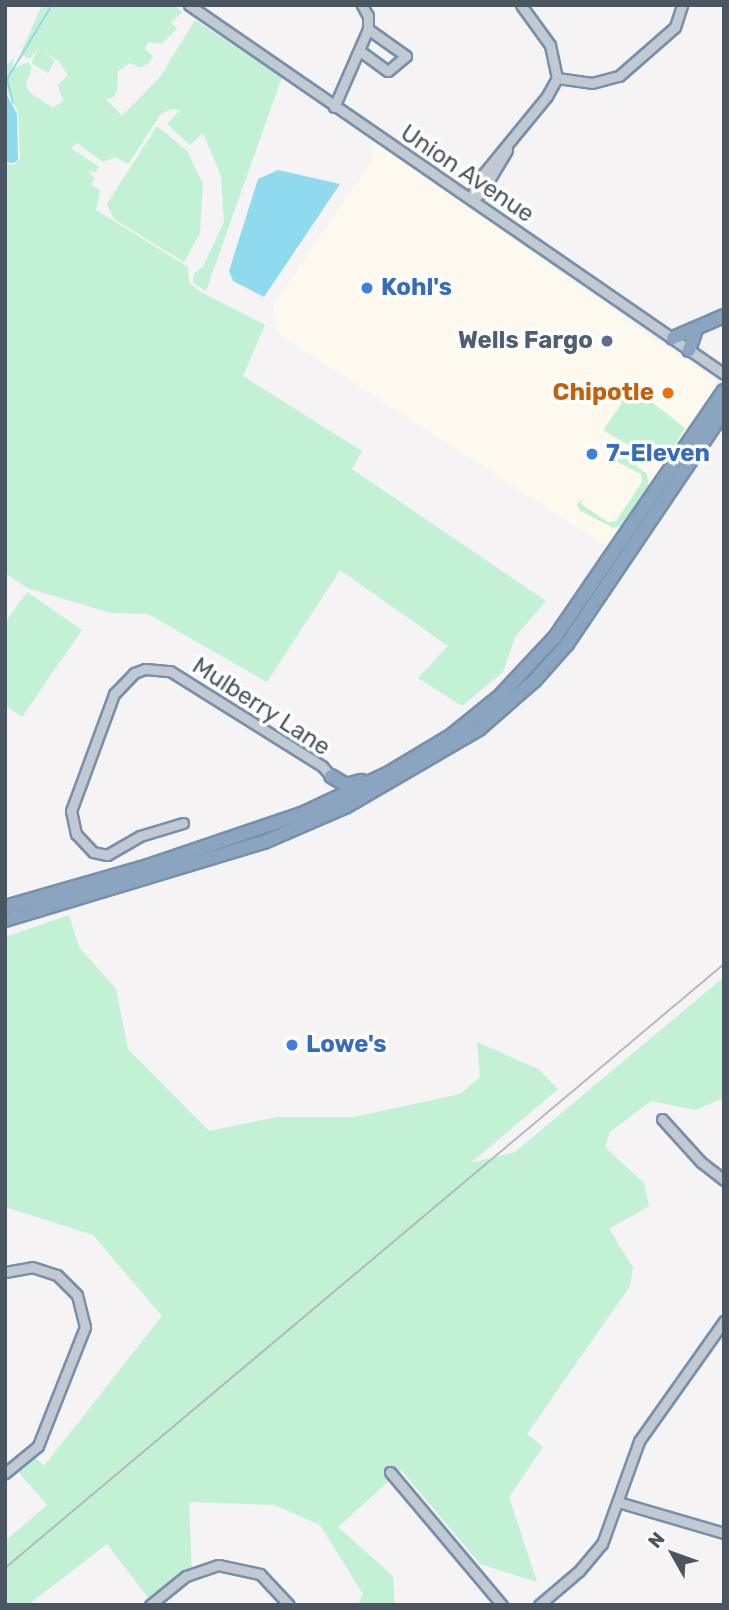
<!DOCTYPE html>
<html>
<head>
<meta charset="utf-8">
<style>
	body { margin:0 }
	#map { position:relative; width:729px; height:1610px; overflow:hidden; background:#f5f3f3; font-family:Rubik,sans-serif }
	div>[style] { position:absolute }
	.commercial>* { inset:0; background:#fdf9ef }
	.green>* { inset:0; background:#c3f1d5 }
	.water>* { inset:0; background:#90daee }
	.stream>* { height:2px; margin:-1px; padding:0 1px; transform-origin:1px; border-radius:1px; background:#90daee }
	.roads { filter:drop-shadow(2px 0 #7690ad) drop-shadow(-2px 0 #7690ad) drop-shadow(0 2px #7690ad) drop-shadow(0 -2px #7690ad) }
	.minor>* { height:9px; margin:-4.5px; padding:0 4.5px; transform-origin:4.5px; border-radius:4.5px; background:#c1cad2 }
	.highway>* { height:12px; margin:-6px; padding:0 6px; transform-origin:6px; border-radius:6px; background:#8ba5c1 }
	.rail>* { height:2px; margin:-1px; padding:0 1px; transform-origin:1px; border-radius:1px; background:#b5b8bd }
	.dots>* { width:19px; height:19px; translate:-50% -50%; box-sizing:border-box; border:4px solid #fff; border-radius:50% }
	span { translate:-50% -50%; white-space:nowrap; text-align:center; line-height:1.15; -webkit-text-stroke:7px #fff; paint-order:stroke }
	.street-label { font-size:24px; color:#4a5661 }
	.shop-label { font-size:24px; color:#366cbe; font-weight:700 }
	.left { translate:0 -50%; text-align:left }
	.service-label { font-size:24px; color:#4e5e75; font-weight:700 }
	.right { translate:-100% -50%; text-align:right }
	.food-label { font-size:24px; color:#c56008; font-weight:700 }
	.frame { position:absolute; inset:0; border:7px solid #4a5661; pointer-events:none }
	.north { position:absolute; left:638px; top:1519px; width:70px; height:70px; -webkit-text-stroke:5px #fff; paint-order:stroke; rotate:310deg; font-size:19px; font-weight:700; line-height:28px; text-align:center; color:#4a5661 }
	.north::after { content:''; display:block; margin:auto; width:24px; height:32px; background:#4a5661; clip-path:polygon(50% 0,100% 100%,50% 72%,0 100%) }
</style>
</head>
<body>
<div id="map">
	<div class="commercial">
		<i style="clip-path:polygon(373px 141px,716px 381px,716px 388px,609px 548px,278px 334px,273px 305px,373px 159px)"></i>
	</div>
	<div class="green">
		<i style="clip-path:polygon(42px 5px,173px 5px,183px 12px,171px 22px,177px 29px,161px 44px,148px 42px,145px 50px,153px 56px,150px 62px,141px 68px,130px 63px,118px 71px,117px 91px,114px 97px,106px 99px,122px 116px,160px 77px,195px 20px,282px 77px,206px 291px,193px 283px,194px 274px,203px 266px,224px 222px,221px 176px,203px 133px,190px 145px,167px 124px,180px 110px,171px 109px,161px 114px,128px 164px,116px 157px,103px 162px,77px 143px,71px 148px,99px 167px,95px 173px,88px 170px,95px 179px,91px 184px,100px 191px,96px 210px,188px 267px,189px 282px,199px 291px,265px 325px,243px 376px,362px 451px,352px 469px,546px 601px,515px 637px,503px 672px,462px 706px,418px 678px,448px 646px,340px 570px,267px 682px,148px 614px,111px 613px,27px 588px,5px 573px,5px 163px,14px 165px,20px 158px,18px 112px,5px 86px,5px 67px,14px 58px,12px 69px,28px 62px,32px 68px,26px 84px,29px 92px,53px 108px,63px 101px,58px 85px,68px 75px,58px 60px,38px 50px,55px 60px,48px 73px,31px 63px,38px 50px,29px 59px,20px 54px)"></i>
		<i style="clip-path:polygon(157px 126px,187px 151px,203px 184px,200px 233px,184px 262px,114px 219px,107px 204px)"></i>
		<i style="clip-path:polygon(634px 388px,685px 428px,666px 459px,651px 459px,603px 430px,622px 403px,618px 400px,621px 395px,627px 397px)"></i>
		<i style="clip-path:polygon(625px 457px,647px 474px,649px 488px,625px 525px,613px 528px,579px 510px,577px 504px,583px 499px,581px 504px,608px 522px,616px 521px,642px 482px,641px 474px,611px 459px)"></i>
		<i style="clip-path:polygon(27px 592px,82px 630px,22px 717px,5px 705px,5px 623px)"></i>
		<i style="clip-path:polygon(69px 915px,79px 947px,116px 989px,128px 1049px,209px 1131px,277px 1117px,354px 1117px,460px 1094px,480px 1077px,477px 1042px,538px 1069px,558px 1089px,471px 1163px,515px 1152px,724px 977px,724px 1098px,695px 1110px,651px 1101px,610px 1132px,605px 1147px,644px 1183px,649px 1206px,609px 1229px,633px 1267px,630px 1286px,527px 1434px,543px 1447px,509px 1497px,537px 1582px,480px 1564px,401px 1470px,338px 1527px,393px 1576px,395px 1605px,358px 1605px,363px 1594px,320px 1525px,274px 1505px,189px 1502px,192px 1576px,152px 1603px,107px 1544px,28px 1605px,5px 1605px,5px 1541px,47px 1505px,13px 1466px,30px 1452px,44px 1466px,162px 1316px,93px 1235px,5px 1207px,5px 937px)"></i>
	</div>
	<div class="water">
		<i style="clip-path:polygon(5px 91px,17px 114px,18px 160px,13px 163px,5px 162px)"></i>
		<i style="clip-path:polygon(278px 170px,340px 184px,264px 297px,233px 281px,229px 271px,258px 179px)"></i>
	</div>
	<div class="stream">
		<i style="left:13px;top:103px;width:25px;rotate:-104deg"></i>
		<i style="left:7px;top:79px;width:87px;rotate:-58.7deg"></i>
	</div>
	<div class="roads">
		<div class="minor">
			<i style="left:189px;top:5px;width:650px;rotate:34.59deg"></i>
			<i style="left:360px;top:51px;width:34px;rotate:36deg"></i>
			<i style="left:388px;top:71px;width:23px;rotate:-40deg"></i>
			<i style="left:406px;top:56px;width:47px;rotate:-144.6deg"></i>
			<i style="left:557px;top:78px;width:35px;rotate:8deg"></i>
			<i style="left:592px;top:83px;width:28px;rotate:-15deg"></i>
			<i style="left:619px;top:76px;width:74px;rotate:-41.2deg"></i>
			<i style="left:675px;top:27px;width:23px;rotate:-72deg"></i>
			<i style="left:334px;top:107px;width:85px;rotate:-66.4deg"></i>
			<i style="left:368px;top:29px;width:13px;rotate:-90deg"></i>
			<i style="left:368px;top:16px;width:13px;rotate:-119deg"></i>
			<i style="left:472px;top:200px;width:16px;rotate:-79deg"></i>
			<i style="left:475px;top:184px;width:114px;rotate:-50.7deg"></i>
			<i style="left:547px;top:96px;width:21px;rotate:-61deg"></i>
			<i style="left:557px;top:78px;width:34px;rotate:-102deg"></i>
			<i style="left:550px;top:45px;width:49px;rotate:-125.9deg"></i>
			<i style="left:472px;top:200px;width:13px;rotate:-39deg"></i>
			<i style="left:482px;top:192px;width:49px;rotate:-59.2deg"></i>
			<i style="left:183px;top:823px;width:45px;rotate:163.2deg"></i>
			<i style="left:140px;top:836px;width:38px;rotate:150deg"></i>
			<i style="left:107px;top:855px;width:14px;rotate:-168deg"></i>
			<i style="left:93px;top:852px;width:25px;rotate:-133deg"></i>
			<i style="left:76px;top:834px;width:24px;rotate:-102deg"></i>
			<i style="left:71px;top:811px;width:125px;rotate:-69.8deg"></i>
			<i style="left:114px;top:694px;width:29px;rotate:-46deg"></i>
			<i style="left:134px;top:673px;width:12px;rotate:-20deg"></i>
			<i style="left:145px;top:669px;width:25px;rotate:5deg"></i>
			<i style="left:170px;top:671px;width:179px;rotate:32deg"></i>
			<i style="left:322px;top:766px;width:13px;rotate:48deg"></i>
			<i style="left:662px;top:1119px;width:58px;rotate:47.8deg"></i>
			<i style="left:701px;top:1162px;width:29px;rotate:38deg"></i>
			<i style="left:5px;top:1272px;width:27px;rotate:-10deg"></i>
			<i style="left:32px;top:1267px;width:26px;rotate:18deg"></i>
			<i style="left:57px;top:1275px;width:28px;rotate:45deg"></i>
			<i style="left:77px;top:1295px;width:33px;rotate:76deg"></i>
			<i style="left:85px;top:1327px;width:128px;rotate:111.6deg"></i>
			<i style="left:38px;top:1446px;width:43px;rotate:140.7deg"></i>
			<i style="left:390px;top:1472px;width:174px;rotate:49.9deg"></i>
			<i style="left:618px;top:1502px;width:110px;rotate:16.3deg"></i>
			<i style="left:150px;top:1605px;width:46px;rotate:-38.9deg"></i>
			<i style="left:186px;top:1576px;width:34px;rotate:-19deg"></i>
			<i style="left:218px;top:1565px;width:43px;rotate:12.1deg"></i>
			<i style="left:260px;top:1574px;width:42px;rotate:46.9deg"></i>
			<i style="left:539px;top:1605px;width:52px;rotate:-40.4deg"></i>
			<i style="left:579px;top:1571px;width:35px;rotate:-50deg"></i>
			<i style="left:602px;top:1544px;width:109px;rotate:-70.2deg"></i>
			<i style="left:639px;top:1441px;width:147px;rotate:-54.7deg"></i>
		</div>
		<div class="highway">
			<i style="left:673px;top:338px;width:56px;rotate:-23.3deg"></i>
			<i style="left:689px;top:350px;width:21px;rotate:-71deg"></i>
			<i style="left:331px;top:776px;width:17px;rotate:31deg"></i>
			<i style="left:346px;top:785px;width:16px;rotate:-15deg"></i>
			<i style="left:5px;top:907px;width:149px;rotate:-16deg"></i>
			<i style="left:148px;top:866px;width:165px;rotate:-18.8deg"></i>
			<i style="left:304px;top:813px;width:94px;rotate:-25.2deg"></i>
			<i style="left:389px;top:773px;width:74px;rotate:-31.1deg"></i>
			<i style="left:452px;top:735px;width:60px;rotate:-39deg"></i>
			<i style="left:499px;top:697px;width:83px;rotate:-46.9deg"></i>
			<i style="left:556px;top:636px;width:297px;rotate:-55.6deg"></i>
			<i style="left:5px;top:920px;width:270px;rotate:-16.8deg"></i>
			<i style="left:264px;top:842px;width:88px;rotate:-23.4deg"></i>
			<i style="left:345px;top:807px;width:155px;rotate:-30.2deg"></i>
			<i style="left:479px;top:729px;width:74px;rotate:-41.2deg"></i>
			<i style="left:535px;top:680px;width:48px;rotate:-48.4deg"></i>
			<i style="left:567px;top:644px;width:281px;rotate:-56deg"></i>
		</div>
	</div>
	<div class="rail">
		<i style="left:5px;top:1568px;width:939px;rotate:-40.03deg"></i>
	</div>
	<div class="dots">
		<i style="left:367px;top:288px;background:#3f7fe0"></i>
		<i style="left:607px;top:341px;background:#5c6f8a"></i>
		<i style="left:668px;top:393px;background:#e8710a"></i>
		<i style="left:592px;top:454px;background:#3f7fe0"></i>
		<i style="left:292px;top:1045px;background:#3f7fe0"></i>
	</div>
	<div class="street-label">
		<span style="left:467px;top:174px;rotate:34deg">Union Avenue</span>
		<span style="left:261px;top:707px;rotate:33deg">Mulberry Lane</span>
	</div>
	<div class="shop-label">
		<span class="left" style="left:381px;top:288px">Kohl's</span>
		<span class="left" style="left:606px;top:454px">7-Eleven</span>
		<span class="left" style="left:306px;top:1045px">Lowe's</span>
	</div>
	<div class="service-label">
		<span class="right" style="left:593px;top:341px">Wells Fargo</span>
	</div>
	<div class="food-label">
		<span class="right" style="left:654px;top:393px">Chipotle</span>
	</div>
	<div class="frame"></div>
	<div class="north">N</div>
</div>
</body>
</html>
